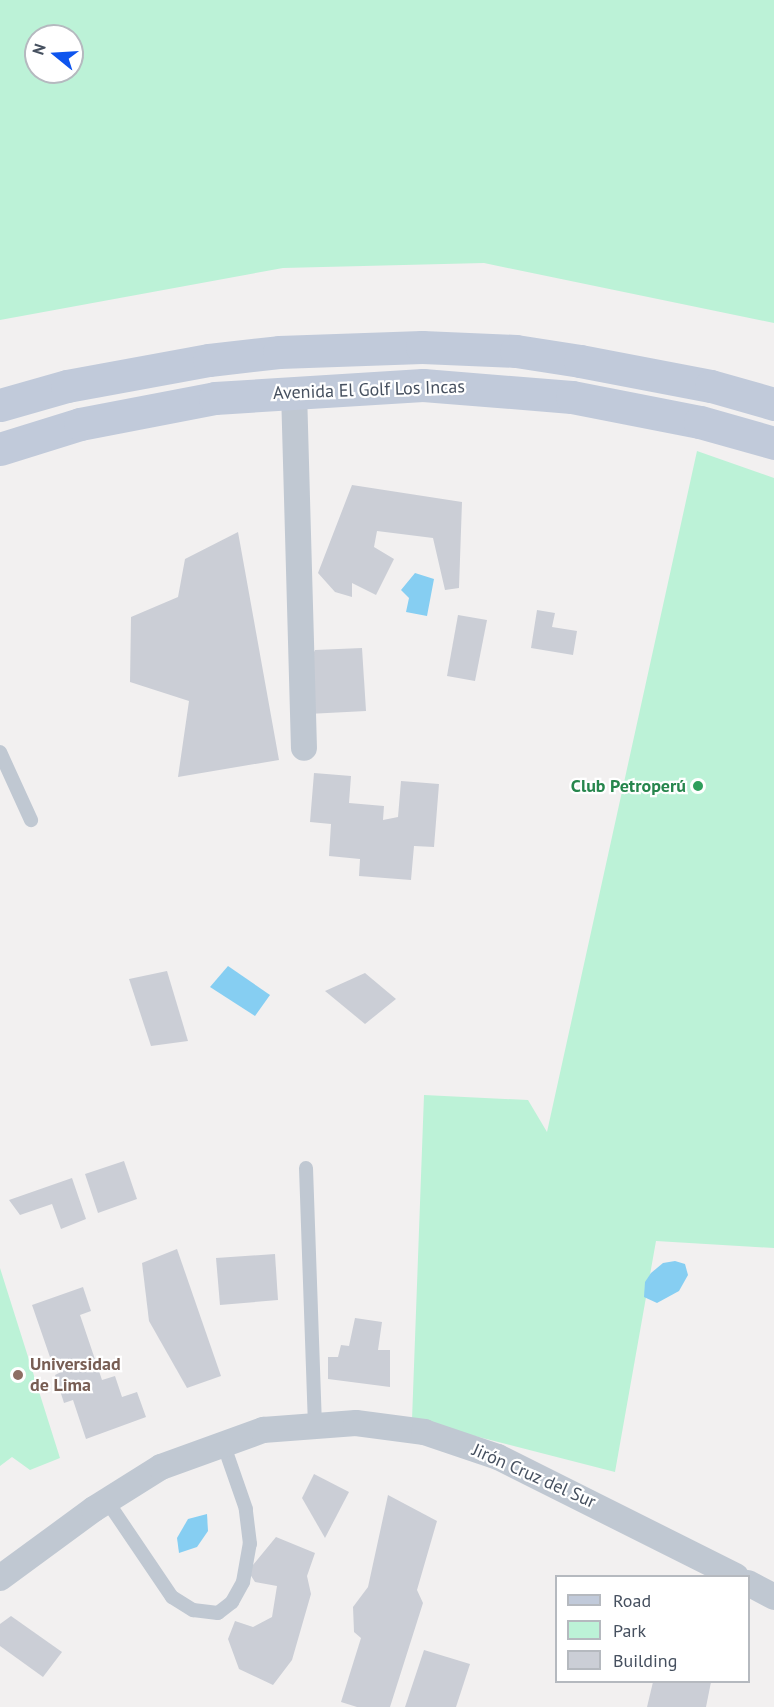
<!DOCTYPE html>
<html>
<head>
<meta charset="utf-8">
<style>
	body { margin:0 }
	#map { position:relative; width:774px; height:1707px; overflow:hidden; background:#f2f0f0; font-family:"PT Sans",sans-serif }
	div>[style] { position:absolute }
	.green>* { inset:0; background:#bcf2d7 }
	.water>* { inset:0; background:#86cef2 }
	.building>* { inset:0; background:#cbced6 }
	.lane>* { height:14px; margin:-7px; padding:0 7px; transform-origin:7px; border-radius:7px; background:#c0c8d2 }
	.street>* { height:26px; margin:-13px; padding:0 13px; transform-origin:13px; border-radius:13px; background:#c0c8d2 }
	.secondary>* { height:33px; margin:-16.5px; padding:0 16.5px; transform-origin:16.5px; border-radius:16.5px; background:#c1cada }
	.dots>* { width:16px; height:16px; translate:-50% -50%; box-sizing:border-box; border:3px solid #fff; border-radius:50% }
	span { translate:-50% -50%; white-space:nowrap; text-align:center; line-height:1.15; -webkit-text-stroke:4.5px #fff; paint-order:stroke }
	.street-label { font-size:18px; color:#46505f }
	.leisure-label { font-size:18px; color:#27864d; font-weight:700 }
	.right { translate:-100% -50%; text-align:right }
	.education-label { font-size:18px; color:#785e54; font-weight:700 }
	.left { translate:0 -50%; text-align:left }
	.legend { position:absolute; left:555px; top:1575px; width:195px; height:108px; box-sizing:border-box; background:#fff; border:2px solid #b5b9bf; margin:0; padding:8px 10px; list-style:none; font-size:18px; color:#46505f }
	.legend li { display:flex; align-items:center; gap:12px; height:30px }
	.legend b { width:30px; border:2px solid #b5b9bf }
	.north { position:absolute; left:24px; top:24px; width:60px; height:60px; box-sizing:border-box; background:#fff; border:2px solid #b5b9bf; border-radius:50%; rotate:288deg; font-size:16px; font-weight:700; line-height:24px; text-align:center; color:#46505f }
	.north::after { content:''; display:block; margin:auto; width:21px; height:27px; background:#0e55ee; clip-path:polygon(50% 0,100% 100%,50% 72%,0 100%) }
</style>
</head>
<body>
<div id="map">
	<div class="green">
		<i style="clip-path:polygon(evenodd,0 0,774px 0,774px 323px,484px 263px,283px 268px,0 320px,0 0,36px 36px,72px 36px,72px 72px,36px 72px,36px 36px)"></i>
		<i style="clip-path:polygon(697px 451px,774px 478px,774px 1248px,656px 1241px,615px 1472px,412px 1420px,424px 1095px,528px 1100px,547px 1132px)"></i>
		<i style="clip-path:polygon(0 1268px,60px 1458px,30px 1470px,12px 1457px,0 1466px)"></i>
	</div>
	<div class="water">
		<i style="clip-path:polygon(415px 573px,434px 579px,427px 616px,406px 612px,409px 598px,401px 590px)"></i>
		<i style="clip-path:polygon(228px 966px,270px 995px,255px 1016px,210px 987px)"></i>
		<i style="clip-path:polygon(675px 1261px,685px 1264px,688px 1275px,679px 1291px,657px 1303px,644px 1297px,645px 1282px,651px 1273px,663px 1263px)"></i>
		<i style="clip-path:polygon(207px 1514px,208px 1531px,197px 1547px,179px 1553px,177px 1538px,188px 1519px)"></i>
	</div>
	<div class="building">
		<i style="clip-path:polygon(352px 485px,462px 502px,459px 588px,445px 590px,433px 538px,377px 531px,374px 547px,394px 559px,376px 595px,352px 583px,352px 597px,335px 592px,318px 573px)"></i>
		<i style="clip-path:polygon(238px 532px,279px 760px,178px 777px,189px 701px,130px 682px,131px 617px,178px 597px,185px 559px)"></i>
		<i style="clip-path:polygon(537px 610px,555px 613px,552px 627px,577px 631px,573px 655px,531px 648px)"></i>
		<i style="clip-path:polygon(458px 615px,487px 620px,475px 681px,447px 676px)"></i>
		<i style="clip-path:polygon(362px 648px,366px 711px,308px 714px,305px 670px,315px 650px)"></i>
		<i style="clip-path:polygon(314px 773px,351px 776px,349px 803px,384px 806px,383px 820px,398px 817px,401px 781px,439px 784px,434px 847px,414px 846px,411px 880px,359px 876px,360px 859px,329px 856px,331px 824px,310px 822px)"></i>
		<i style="clip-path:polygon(167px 971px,188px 1041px,151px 1046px,129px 979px)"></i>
		<i style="clip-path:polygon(365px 973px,396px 999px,365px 1024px,325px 991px)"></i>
		<i style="clip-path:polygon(124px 1161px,137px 1199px,98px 1213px,85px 1174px)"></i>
		<i style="clip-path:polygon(72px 1178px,86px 1219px,61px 1229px,52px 1204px,20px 1215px,9px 1200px)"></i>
		<i style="clip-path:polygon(177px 1249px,221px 1376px,187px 1388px,149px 1321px,142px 1263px)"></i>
		<i style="clip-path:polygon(275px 1254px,278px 1300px,220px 1305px,216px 1258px)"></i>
		<i style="clip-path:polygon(83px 1287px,91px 1311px,80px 1315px,102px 1380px,115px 1376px,122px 1397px,137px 1392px,146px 1417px,86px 1439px,73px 1400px,64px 1403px,55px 1375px,63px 1371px,58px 1358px,51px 1360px,32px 1305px)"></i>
		<i style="clip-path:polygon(355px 1318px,382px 1322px,378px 1350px,390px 1350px,390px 1387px,328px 1379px,328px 1357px,338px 1357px,341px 1345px,349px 1346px)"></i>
		<i style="clip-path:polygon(314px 1474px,349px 1492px,325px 1538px,302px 1498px)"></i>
		<i style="clip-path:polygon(388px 1495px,437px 1521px,417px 1590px,423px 1603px,390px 1707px,357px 1707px,341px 1702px,361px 1638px,354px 1632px,353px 1607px,368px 1587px)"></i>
		<i style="clip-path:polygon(276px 1537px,315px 1553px,307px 1576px,311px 1594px,292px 1660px,273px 1685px,239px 1669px,228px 1639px,235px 1621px,253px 1627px,272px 1617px,277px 1586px,255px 1582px,248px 1571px)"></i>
		<i style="clip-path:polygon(11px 1616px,62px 1652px,43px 1677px,0 1646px,0 1624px)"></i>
		<i style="clip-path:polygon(424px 1650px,470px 1664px,456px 1707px,405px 1707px)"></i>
		<i style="clip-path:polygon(653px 1682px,711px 1682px,706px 1707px,647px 1707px)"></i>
	</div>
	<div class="lane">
		<i style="left:0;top:752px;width:75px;rotate:65.5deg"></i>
		<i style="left:306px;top:1168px;width:256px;rotate:88deg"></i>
		<i style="left:107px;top:1501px;width:116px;rotate:55.9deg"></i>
		<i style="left:172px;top:1597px;width:25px;rotate:32deg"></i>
		<i style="left:193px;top:1610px;width:25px;rotate:7deg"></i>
		<i style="left:218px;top:1613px;width:18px;rotate:-38deg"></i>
		<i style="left:232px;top:1602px;width:23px;rotate:-61deg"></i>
		<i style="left:243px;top:1582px;width:39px;rotate:-80deg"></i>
		<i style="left:250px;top:1544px;width:35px;rotate:-97deg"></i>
		<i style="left:246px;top:1509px;width:70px;rotate:-109.2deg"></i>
	</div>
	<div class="street">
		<i style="left:294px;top:391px;width:357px;rotate:88.4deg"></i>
		<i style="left:0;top:1578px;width:117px;rotate:-36.3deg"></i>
		<i style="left:94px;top:1509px;width:79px;rotate:-32.1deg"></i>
		<i style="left:161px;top:1467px;width:109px;rotate:-19.9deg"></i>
		<i style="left:263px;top:1430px;width:93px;rotate:-4.3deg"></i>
		<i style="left:356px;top:1423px;width:69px;rotate:7.5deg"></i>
		<i style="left:424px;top:1432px;width:78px;rotate:18.7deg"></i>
		<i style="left:498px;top:1457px;width:266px;rotate:26.6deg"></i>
		<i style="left:748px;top:1583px;width:30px;rotate:28deg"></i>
	</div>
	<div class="secondary">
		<i style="left:0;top:405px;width:70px;rotate:-15.8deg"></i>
		<i style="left:67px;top:386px;width:144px;rotate:-10.4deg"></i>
		<i style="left:209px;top:360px;width:70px;rotate:-6.5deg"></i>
		<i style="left:279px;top:352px;width:143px;rotate:-2deg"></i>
		<i style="left:422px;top:347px;width:94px;rotate:2.4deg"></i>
		<i style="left:516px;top:351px;width:65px;rotate:8.9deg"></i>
		<i style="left:580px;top:361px;width:133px;rotate:10.8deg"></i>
		<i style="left:711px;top:386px;width:66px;rotate:15.9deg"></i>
		<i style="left:0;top:449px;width:84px;rotate:-17.4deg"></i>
		<i style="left:80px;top:424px;width:137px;rotate:-10.9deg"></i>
		<i style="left:215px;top:398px;width:208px;rotate:-3.6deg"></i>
		<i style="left:423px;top:385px;width:149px;rotate:4.6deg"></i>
		<i style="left:572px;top:397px;width:130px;rotate:11.1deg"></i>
		<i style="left:700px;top:422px;width:77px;rotate:15.8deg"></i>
	</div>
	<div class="dots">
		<i style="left:698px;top:786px;background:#2e9e5b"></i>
		<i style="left:18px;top:1375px;background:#8d6e63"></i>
	</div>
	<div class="street-label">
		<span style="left:369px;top:390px;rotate:-2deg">Avenida El Golf Los Incas</span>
		<span style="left:534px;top:1476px;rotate:24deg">Jirón Cruz del Sur</span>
	</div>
	<div class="leisure-label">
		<span class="right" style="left:686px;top:786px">Club Petroperú</span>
	</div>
	<div class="education-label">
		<span class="left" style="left:30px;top:1375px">Universidad<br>de Lima</span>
	</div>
	<ul class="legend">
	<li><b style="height:8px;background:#c1cada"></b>Road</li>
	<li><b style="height:16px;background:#bcf2d7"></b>Park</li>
	<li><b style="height:16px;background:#cbced6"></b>Building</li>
	</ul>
	<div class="north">N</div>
</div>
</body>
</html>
